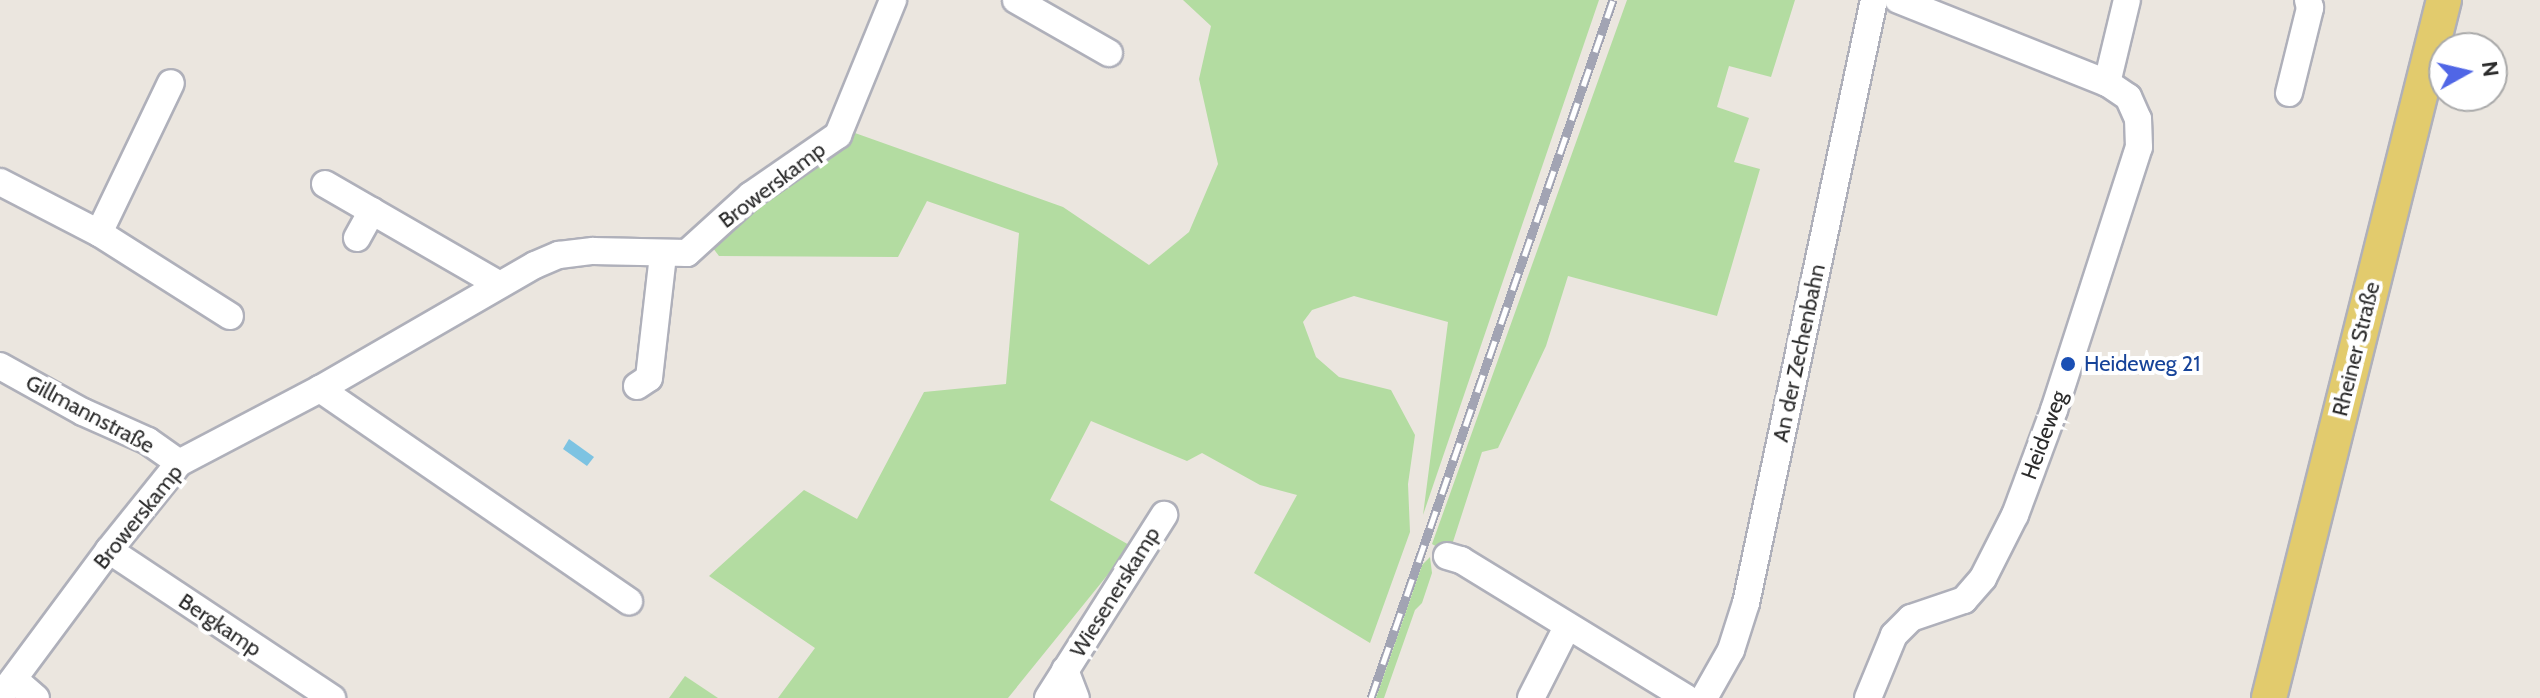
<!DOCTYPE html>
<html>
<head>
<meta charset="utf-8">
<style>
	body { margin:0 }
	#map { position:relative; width:2540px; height:698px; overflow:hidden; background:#ebe6df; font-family:Cabin,sans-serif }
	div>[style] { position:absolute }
	.green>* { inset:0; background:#b3dca1 }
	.water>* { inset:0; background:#7dc3e2 }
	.roads { filter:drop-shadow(2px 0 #afb0ba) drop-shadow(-2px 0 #afb0ba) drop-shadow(0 2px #afb0ba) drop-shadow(0 -2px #afb0ba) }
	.minor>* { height:26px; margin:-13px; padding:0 13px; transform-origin:13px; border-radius:13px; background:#fff }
	.major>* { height:34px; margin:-17px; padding:0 17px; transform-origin:17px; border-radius:17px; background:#e2cb6d }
	.rail>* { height:9px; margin-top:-4.5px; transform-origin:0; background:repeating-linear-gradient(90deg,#fff 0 18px,#a2a4b3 0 36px); box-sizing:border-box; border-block:2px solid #a2a4b3 }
	.dots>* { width:22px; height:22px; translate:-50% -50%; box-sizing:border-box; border:4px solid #fff; border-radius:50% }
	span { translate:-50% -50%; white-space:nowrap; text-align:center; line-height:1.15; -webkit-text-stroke:8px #fff; paint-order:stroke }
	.street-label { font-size:22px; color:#2b2b2b }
	.transit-label { font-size:22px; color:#164399 }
	.left { translate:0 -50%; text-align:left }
	.north { position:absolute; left:2428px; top:32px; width:80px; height:80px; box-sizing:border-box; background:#fff; border:2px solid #aaa; border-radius:50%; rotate:82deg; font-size:22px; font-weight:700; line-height:32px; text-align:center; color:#2b2b2b }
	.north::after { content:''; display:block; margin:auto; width:28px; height:36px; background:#5066e6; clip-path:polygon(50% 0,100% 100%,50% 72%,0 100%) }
</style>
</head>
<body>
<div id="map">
	<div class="green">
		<i style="clip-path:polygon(1183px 0,1599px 0,1423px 515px,1448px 322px,1354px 296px,1312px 310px,1303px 322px,1316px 357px,1339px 377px,1391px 390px,1415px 435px,1408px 484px,1410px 532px,1370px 643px,1254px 573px,1297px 495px,1260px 485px,1202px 453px,1187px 461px,1091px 421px,1050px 500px,1131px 546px,1008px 698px,778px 698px,815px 648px,709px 576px,804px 490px,857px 519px,924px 392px,1006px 384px,1019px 233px,927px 201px,898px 257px,719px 256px,706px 239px,809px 159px,855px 133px,1063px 207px,1149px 265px,1189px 232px,1218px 164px,1199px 79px,1211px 26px)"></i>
		<i style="clip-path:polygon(1627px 0,1795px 0,1771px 77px,1729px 66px,1717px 107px,1749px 118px,1734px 162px,1760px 169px,1717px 316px,1568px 276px,1546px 346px,1498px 448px,1482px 452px,1451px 548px,1439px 548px,1432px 544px)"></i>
		<i style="clip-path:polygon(1430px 557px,1432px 573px,1422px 603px,1415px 610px,1384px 698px,1376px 698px,1422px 565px)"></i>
		<i style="clip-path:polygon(685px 676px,718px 698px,669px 698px)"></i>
	</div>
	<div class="water">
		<i style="clip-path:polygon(569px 439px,594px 457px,587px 466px,563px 449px)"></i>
	</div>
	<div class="roads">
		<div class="minor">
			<i style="left:1016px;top:0;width:107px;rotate:29.7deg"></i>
			<i style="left:2107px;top:83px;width:85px;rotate:-76.5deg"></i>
			<i style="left:2289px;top:93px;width:88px;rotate:-76.1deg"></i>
			<i style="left:2310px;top:8px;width:8px;rotate:-104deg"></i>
			<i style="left:0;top:182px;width:111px;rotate:27.3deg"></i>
			<i style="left:99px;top:233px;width:155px;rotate:32.4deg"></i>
			<i style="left:325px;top:184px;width:200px;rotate:30deg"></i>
			<i style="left:99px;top:233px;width:166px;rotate:-64.4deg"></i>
			<i style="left:357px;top:238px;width:31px;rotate:-61deg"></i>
			<i style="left:0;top:366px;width:95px;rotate:29deg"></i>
			<i style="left:83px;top:412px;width:71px;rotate:24deg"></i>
			<i style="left:148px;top:441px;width:38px;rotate:35deg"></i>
			<i style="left:637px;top:386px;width:14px;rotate:-34deg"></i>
			<i style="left:649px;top:378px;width:124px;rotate:-83.5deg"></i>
			<i style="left:320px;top:389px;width:375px;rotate:34.5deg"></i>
			<i style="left:109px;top:550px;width:268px;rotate:33.6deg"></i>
			<i style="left:1447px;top:556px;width:15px;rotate:16deg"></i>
			<i style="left:1461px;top:560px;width:264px;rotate:31.5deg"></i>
			<i style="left:1065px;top:670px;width:30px;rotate:69deg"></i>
			<i style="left:14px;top:679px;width:29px;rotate:41deg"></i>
			<i style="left:0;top:697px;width:183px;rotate:-53.4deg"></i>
			<i style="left:109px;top:550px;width:112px;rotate:-51.2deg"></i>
			<i style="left:179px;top:463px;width:159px;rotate:-27.7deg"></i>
			<i style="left:320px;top:389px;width:248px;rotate:-30deg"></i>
			<i style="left:535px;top:265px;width:26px;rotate:-23deg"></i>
			<i style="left:559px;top:255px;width:34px;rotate:-7deg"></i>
			<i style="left:593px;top:251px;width:94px;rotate:1.2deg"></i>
			<i style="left:687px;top:253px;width:86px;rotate:-42.2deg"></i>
			<i style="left:751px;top:195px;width:106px;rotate:-34.6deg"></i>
			<i style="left:838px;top:135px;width:146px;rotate:-67.8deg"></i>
			<i style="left:1048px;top:698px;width:217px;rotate:-57.6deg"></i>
			<i style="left:1531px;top:698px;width:80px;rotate:-63.1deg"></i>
			<i style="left:1704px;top:698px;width:55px;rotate:-60.6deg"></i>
			<i style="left:1731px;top:650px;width:49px;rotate:-72.3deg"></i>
			<i style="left:1746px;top:603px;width:616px;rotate:-78.02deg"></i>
			<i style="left:1868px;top:698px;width:68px;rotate:-67.6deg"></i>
			<i style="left:1894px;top:635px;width:24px;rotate:-45deg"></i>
			<i style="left:1911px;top:618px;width:56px;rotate:-18.8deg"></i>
			<i style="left:1964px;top:600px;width:29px;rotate:-49deg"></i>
			<i style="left:1983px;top:578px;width:71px;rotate:-63.1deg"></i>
			<i style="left:2015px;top:515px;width:112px;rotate:-69.6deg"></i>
			<i style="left:2054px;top:410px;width:276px;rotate:-72.1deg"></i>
			<i style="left:2139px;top:147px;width:28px;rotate:-92deg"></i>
			<i style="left:2138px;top:119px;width:24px;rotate:-114deg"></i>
			<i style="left:2128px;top:97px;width:25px;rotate:-146deg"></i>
			<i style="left:2107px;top:83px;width:225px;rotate:-158.3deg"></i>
		</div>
		<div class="major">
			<i style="left:2269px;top:698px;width:720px;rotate:-75.93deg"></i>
		</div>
	</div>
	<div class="rail">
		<i style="left:1371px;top:698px;width:739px;rotate:-70.88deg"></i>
	</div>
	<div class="dots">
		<i style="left:2068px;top:364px;background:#1a4fb4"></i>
	</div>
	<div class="street-label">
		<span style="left:772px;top:185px;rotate:-37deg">Browerskamp</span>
		<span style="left:2356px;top:349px;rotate:-76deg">Rheiner Straße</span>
		<span style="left:1799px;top:353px;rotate:-78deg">An der Zechenbahn</span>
		<span style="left:90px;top:414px;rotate:28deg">Gillmannstraße</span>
		<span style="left:2044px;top:435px;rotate:-70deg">Heideweg</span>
		<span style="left:138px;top:517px;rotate:-51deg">Browerskamp</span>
		<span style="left:1115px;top:592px;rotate:-58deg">Wiesenerskamp</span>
		<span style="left:220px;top:625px;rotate:34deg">Bergkamp</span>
	</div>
	<div class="transit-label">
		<span class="left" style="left:2084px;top:364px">Heideweg 21</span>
	</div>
	<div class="north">N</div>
</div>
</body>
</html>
